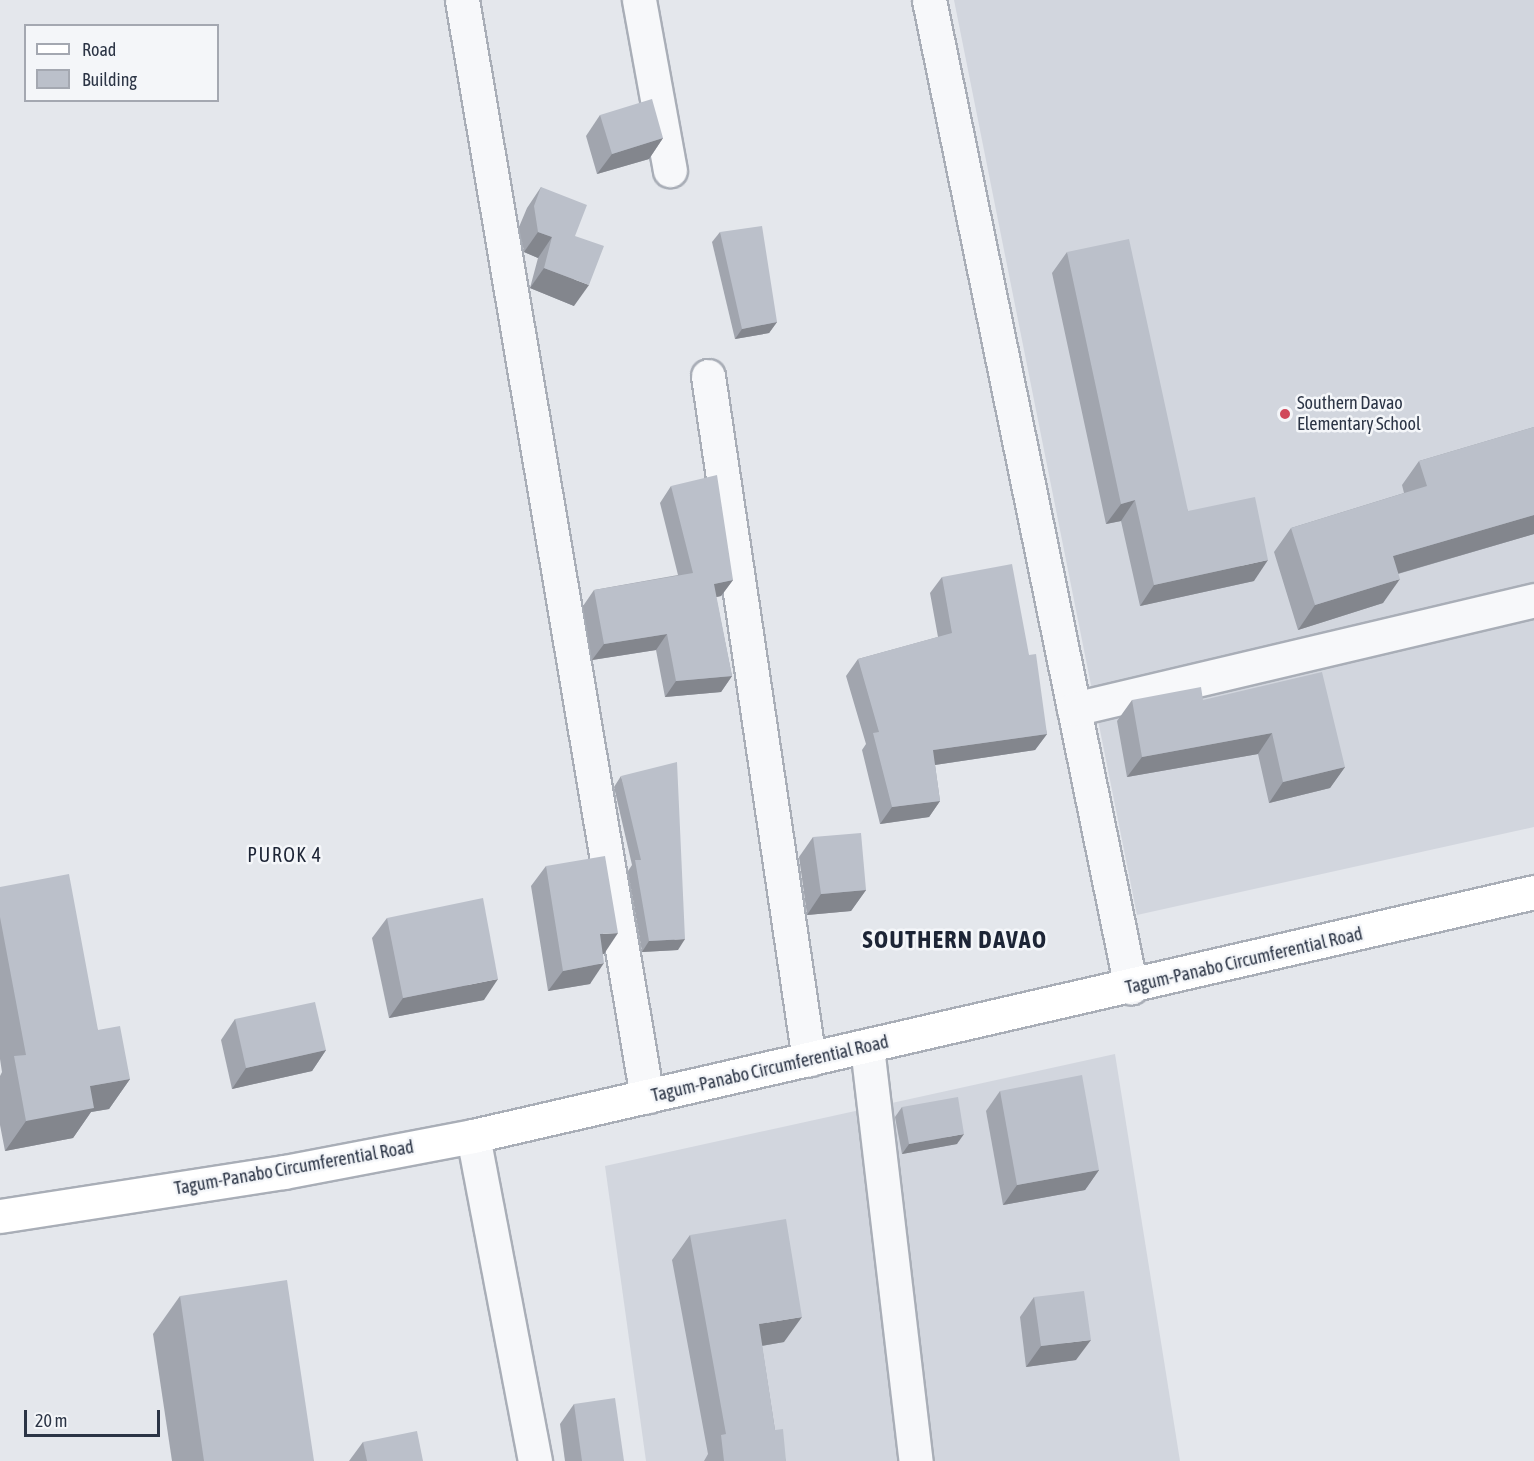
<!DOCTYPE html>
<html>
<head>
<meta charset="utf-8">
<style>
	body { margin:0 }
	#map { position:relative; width:1534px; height:1461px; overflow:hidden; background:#e4e7ec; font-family:"Asap Condensed",sans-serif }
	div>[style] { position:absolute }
	.built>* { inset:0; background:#d2d6de }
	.roads { filter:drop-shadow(2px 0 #a9aeb7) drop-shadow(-2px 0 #a9aeb7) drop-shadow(0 2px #a9aeb7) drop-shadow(0 -2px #a9aeb7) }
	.minor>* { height:33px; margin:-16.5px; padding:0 16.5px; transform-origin:16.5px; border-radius:16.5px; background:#f7f8fa }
	.major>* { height:33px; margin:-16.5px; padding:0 16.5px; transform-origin:16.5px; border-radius:16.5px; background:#fff }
	.wall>* { inset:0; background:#a1a5ae }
	.shaded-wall>* { inset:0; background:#83868d }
	.building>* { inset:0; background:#bbc0ca }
	.dots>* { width:16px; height:16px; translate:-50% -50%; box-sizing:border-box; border:3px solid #f4f6f9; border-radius:50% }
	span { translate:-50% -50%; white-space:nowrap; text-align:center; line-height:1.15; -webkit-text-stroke:5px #f4f6f9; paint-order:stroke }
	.poi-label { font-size:18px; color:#2b3445 }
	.left { translate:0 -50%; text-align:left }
	.street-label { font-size:18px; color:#2b3445 }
	.neighbourhood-label { font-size:20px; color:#1d2536; letter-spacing:1.5px }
	.district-label { font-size:24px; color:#1d2536; font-weight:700; letter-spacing:1.5px }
	.legend { position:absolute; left:24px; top:24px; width:195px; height:78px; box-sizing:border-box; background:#f4f6f9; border:2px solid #a4a8b1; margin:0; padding:8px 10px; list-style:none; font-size:18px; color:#2b3445 }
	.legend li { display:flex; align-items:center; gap:12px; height:30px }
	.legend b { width:30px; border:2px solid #a4a8b1 }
	.scale { position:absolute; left:24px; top:1410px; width:136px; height:27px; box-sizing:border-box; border:3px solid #2b3445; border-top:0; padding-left:8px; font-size:18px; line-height:21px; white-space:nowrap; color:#2b3445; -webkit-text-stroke:4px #f4f6f9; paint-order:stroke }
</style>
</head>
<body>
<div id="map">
	<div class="built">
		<i style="clip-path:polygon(954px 0,1534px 0,1534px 827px,1137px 915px)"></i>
		<i style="clip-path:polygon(1115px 1054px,1180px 1461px,646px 1461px,605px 1166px)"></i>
	</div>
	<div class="roads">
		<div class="minor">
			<i style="left:462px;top:0;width:1112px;rotate:80.43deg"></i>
			<i style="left:639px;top:0;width:173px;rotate:79.7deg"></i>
			<i style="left:929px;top:0;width:1008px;rotate:78.44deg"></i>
			<i style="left:708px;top:376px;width:691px;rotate:81.6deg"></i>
			<i style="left:1074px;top:709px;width:473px;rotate:-13.3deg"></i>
			<i style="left:867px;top:1047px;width:417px;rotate:83.3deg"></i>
			<i style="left:473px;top:1136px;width:331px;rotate:79.2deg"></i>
		</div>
		<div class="major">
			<i style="left:0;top:1216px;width:287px;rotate:-8.8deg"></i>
			<i style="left:284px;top:1172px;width:192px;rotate:-10.8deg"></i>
			<i style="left:473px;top:1136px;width:1089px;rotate:-12.95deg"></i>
		</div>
	</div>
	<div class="wall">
		<i style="clip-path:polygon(600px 115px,663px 138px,649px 159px,597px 174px,586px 136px)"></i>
		<i style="clip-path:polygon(541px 187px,575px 236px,574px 306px,530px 288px,538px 258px,524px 252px,519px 227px,527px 208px)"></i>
		<i style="clip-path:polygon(720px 232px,777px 322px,769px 333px,735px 339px,712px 242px)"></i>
		<i style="clip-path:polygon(1067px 252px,1188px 511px,1254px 581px,1140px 606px,1121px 521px,1106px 524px,1052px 273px)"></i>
		<i style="clip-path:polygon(1534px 427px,1534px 534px,1398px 574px,1383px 603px,1298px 630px,1274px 552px,1291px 528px,1404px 493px,1402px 485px,1419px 461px)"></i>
		<i style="clip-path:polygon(671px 486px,733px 580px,721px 596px,716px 597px,732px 676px,721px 692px,665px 697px,656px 650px,592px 660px,583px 606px,594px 590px,678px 575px,660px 503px)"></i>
		<i style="clip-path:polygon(942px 577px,1029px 655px,1047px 734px,1035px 750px,935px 765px,940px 801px,929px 817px,880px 824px,862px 750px,866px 744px,846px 676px,858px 659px,938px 637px,930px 593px)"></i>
		<i style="clip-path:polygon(1132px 700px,1203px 700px,1345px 767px,1330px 788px,1269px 803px,1258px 754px,1127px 777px,1117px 721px)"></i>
		<i style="clip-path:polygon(621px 776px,678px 950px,642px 952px,628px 871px,632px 865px,614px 787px)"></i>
		<i style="clip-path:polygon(813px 837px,866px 890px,851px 911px,807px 915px,799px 857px)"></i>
		<i style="clip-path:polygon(546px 866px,604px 954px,603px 954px,590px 984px,548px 991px,531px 886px)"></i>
		<i style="clip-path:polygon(0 887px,98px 1030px,130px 1079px,109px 1109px,91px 1112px,73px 1138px,5px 1151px,0 1125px,0 1076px,2px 1072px,0 1059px)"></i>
		<i style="clip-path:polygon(387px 918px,484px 1000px,389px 1018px,372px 938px)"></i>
		<i style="clip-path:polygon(235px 1019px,326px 1050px,312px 1071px,232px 1089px,221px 1040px)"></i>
		<i style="clip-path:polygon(1000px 1091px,1099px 1170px,1085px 1190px,1003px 1205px,986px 1111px)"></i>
		<i style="clip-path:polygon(902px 1107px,957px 1144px,902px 1154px,895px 1117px)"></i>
		<i style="clip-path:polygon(690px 1235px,784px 1342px,762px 1346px,775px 1430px,786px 1461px,704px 1461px,708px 1454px,672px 1260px)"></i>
		<i style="clip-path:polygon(180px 1296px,314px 1461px,172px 1461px,153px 1334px)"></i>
		<i style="clip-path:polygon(1034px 1297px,1076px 1360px,1026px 1367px,1020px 1317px)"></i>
		<i style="clip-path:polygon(574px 1404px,624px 1461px,565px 1461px,560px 1424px)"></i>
		<i style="clip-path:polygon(363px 1442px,423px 1461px,349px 1461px)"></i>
	</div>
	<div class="shaded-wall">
		<i style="clip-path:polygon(663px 138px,649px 159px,597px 174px,612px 154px)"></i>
		<i style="clip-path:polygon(538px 232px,552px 237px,538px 258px,524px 252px)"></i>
		<i style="clip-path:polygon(544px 268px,589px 285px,574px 306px,530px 288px)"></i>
		<i style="clip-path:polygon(777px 322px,769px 333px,735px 339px,742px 329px)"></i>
		<i style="clip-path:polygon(1135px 500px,1121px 521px,1106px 524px,1121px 504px)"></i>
		<i style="clip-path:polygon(1534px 515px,1534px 534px,1376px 580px,1393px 556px)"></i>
		<i style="clip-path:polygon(1268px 560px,1254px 581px,1140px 606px,1154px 585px)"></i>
		<i style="clip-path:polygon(1400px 579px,1383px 603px,1298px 630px,1315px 605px)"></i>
		<i style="clip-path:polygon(733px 580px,721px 596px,703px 600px,714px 584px)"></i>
		<i style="clip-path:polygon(667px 634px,656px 650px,592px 660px,604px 644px)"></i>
		<i style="clip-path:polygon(732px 676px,721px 692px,665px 697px,676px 681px)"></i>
		<i style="clip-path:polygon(1272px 733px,1258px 754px,1127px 777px,1142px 757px)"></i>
		<i style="clip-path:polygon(1047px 734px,1035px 750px,921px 767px,933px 750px)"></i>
		<i style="clip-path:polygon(1345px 767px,1330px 788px,1269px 803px,1283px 782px)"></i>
		<i style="clip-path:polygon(940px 801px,929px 817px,880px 824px,892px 807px)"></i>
		<i style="clip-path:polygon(866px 890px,851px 911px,807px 915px,821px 894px)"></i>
		<i style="clip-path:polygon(618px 933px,604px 954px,585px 955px,600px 934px)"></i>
		<i style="clip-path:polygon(685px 939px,678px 950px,642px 952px,649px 941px)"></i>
		<i style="clip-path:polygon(604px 963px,590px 984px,548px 991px,563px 971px)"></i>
		<i style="clip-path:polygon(498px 979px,484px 1000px,389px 1018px,403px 998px)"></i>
		<i style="clip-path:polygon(326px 1050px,312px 1071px,232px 1089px,246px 1068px)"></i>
		<i style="clip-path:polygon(130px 1079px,109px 1109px,91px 1112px,73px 1138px,5px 1151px,26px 1121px,90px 1086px)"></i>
		<i style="clip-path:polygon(964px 1134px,957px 1144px,902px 1154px,909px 1144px)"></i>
		<i style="clip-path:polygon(1099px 1170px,1085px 1190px,1003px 1205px,1017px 1185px)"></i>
		<i style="clip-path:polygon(802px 1317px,784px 1342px,742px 1349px,759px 1324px)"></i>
		<i style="clip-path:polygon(1091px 1340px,1076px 1360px,1026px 1367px,1041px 1346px)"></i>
	</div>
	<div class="building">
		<i style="clip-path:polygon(652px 99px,663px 138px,612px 154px,600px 115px)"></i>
		<i style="clip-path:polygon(541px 187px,587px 205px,575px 236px,604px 246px,589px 285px,544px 268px,552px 237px,538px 232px,534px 206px)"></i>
		<i style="clip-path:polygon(762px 226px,777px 322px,742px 329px,720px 232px)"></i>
		<i style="clip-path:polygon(1129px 239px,1188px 511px,1255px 497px,1268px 560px,1154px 585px,1135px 500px,1121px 504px,1067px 252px)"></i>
		<i style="clip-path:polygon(1534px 427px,1534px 515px,1393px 556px,1400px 579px,1315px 605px,1291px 528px,1427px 486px,1419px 461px)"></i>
		<i style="clip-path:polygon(717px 475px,733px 580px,714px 584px,732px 676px,676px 681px,667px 634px,604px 644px,594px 590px,693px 573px,671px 486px)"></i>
		<i style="clip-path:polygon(1012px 564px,1029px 655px,1036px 654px,1047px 734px,933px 750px,940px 801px,892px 807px,873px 733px,879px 732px,858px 659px,952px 633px,942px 577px)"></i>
		<i style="clip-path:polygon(1322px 672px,1345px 767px,1283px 782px,1272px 733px,1142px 757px,1132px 700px,1201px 687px,1203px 700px)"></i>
		<i style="clip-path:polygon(677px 762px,685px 939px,649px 941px,635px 860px,641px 860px,621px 776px)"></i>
		<i style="clip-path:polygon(861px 833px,866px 890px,821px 894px,813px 837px)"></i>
		<i style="clip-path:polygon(605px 856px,618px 933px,600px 934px,604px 963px,563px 971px,546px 866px)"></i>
		<i style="clip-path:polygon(69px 874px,98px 1030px,120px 1026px,130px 1079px,90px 1086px,94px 1108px,26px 1121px,14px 1056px,26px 1055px,0 917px,0 887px)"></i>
		<i style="clip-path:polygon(483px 898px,498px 979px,403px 998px,387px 918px)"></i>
		<i style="clip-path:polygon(315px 1002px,326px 1050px,246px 1068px,235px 1019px)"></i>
		<i style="clip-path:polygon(1082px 1075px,1099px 1170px,1017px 1185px,1000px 1091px)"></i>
		<i style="clip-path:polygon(958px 1097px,964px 1134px,909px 1144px,902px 1107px)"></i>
		<i style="clip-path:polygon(786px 1219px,802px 1317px,759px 1324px,775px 1430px,783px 1429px,786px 1461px,724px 1461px,721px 1435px,726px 1434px,690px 1235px)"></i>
		<i style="clip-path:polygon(287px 1280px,314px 1461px,204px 1461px,180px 1296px)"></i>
		<i style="clip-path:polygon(1084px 1291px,1091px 1340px,1041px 1346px,1034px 1297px)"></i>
		<i style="clip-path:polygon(615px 1398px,624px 1461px,582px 1461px,574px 1404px)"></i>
		<i style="clip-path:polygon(417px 1431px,423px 1461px,367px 1461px,363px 1442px)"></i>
	</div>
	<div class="dots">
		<i style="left:1285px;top:414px;background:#d1495b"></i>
	</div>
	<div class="poi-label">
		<span class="left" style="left:1297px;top:414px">Southern Davao<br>Elementary School</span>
	</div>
	<div class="street-label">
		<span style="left:1244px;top:961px;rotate:-13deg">Tagum-Panabo Circumferential Road</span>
		<span style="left:770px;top:1069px;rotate:-13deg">Tagum-Panabo Circumferential Road</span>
		<span style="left:294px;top:1168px;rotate:-10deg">Tagum-Panabo Circumferential Road</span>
	</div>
	<div class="neighbourhood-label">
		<span style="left:285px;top:854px">PUROK 4</span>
	</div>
	<div class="district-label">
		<span style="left:955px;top:940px">SOUTHERN DAVAO</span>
	</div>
	<ul class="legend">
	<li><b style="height:8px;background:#fff"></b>Road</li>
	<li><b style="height:16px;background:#bbc0ca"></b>Building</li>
	</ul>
	<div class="scale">20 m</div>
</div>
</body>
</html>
